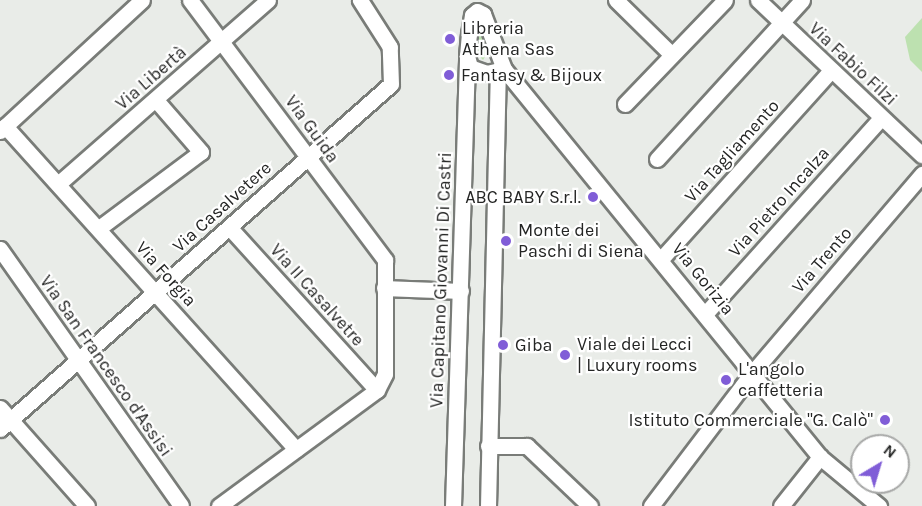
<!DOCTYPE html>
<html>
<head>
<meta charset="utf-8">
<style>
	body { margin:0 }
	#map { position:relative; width:922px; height:506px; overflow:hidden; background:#e9ece8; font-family:Karla,sans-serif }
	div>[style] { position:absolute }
	.green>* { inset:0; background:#bde1b0 }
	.roads { filter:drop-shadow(2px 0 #797c78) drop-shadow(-2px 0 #797c78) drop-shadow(0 2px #797c78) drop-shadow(0 -2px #797c78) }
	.minor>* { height:15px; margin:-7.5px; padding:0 7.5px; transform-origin:7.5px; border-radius:7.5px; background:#fff }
	.dots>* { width:16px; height:16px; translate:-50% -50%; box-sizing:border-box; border:3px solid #fff; border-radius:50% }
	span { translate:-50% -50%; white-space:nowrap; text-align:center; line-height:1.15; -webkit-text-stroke:4.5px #fff; paint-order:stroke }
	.poi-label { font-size:18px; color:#242524 }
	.left { translate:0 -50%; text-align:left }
	.right { translate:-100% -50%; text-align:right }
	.street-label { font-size:18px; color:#242524 }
	.north { position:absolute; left:850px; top:434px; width:60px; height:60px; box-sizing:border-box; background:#fff; border:2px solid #a7a8a7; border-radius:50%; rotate:38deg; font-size:16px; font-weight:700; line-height:24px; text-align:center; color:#242524 }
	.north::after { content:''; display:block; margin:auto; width:21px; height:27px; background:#805dd7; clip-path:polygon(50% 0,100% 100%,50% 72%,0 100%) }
</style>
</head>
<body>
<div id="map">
	<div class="green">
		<i style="clip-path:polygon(922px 18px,922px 72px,910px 60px,905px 37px)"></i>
		<i style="clip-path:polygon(483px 26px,489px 51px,483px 60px,474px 50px)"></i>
	</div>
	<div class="roads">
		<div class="minor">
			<i style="left:190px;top:0;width:325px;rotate:53.1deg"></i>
			<i style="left:385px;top:260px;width:114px;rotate:90deg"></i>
			<i style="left:385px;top:374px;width:18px;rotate:117deg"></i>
			<i style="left:377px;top:390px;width:196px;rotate:143.7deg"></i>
			<i style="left:616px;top:0;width:78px;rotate:44.5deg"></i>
			<i style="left:758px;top:0;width:226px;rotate:43.4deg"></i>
			<i style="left:477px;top:11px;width:7px;rotate:27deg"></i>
			<i style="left:483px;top:14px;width:59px;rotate:69.1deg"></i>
			<i style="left:504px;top:69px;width:17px;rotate:167deg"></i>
			<i style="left:487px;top:73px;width:18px;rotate:-161deg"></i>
			<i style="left:470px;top:67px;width:11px;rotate:-105deg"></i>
			<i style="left:467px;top:56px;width:22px;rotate:-85deg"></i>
			<i style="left:469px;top:34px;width:19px;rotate:-81deg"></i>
			<i style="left:472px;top:15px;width:6px;rotate:-39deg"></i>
			<i style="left:504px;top:69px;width:500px;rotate:50.84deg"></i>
			<i style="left:820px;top:457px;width:77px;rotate:39.7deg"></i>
			<i style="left:625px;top:104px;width:144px;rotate:-46.1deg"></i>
			<i style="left:5px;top:126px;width:435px;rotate:48deg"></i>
			<i style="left:0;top:131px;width:193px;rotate:-42.7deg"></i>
			<i style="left:657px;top:159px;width:215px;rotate:-47.6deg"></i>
			<i style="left:58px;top:184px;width:279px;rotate:-41.2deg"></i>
			<i style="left:229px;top:227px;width:220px;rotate:47.8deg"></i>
			<i style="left:99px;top:228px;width:127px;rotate:-36.7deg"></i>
			<i style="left:201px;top:152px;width:69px;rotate:-130.9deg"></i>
			<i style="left:0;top:249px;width:314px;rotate:54.8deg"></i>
			<i style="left:662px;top:258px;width:253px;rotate:-48deg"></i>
			<i style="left:384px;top:288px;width:77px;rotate:2.2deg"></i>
			<i style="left:706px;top:313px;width:262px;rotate:-48.1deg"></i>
			<i style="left:0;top:408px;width:131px;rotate:48.4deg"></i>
			<i style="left:0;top:429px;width:521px;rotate:-41.42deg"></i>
			<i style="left:391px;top:84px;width:37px;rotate:-92deg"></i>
			<i style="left:390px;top:47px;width:56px;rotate:-122.6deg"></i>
			<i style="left:488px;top:446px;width:39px"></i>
			<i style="left:527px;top:446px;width:87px;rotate:43.6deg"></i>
			<i style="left:453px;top:506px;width:450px;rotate:-88.2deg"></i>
			<i style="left:488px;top:506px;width:436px;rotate:-88.7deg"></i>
			<i style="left:651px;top:506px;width:167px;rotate:-52.8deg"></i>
			<i style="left:752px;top:373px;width:262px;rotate:-49.5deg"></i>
			<i style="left:781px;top:506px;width:63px;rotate:-51.5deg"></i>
		</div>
	</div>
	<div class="dots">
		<i style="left:450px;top:39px;background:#805dd7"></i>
		<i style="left:449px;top:75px;background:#805dd7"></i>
		<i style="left:593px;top:197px;background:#805dd7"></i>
		<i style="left:506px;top:241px;background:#805dd7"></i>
		<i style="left:503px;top:345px;background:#805dd7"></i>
		<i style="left:565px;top:355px;background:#805dd7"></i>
		<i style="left:726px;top:380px;background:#805dd7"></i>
		<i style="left:885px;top:420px;background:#805dd7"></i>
	</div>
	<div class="poi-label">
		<span class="left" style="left:462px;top:39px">Libreria<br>Athena Sas</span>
		<span class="left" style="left:461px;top:75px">Fantasy &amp; Bijoux</span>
		<span class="right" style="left:581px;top:197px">ABC BABY S.r.l.</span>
		<span class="left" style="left:518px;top:241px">Monte dei<br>Paschi di Siena</span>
		<span class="left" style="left:515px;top:345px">Giba</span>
		<span class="left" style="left:577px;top:355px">Viale dei Lecci<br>| Luxury rooms</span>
		<span class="left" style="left:738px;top:380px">L'angolo<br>caffetteria</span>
		<span class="right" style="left:873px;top:420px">Istituto Commerciale "G. Calò"</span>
	</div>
	<div class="street-label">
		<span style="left:853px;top:64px;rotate:43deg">Via Fabio Filzi</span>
		<span style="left:151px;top:78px;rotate:-41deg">Via Libertà</span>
		<span style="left:312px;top:129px;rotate:54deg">Via Guida</span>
		<span style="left:732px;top:151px;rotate:-48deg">Via Tagliamento</span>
		<span style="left:779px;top:202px;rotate:-48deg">Via Pietro Incalza</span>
		<span style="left:222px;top:207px;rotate:-42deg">Via Casalvetere</span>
		<span style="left:822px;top:260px;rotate:-49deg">Via Trento</span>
		<span style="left:166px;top:274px;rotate:48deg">Via Forgia</span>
		<span style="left:703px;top:279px;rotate:51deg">Via Gorizia</span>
		<span style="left:441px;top:280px;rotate:-88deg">Via Capitano Giovanni Di Castri</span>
		<span style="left:317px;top:295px;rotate:48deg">Via II Casalvetre</span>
		<span style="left:106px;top:366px;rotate:55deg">Via San Francesco d'Assisi</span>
	</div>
	<div class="north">N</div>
</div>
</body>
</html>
